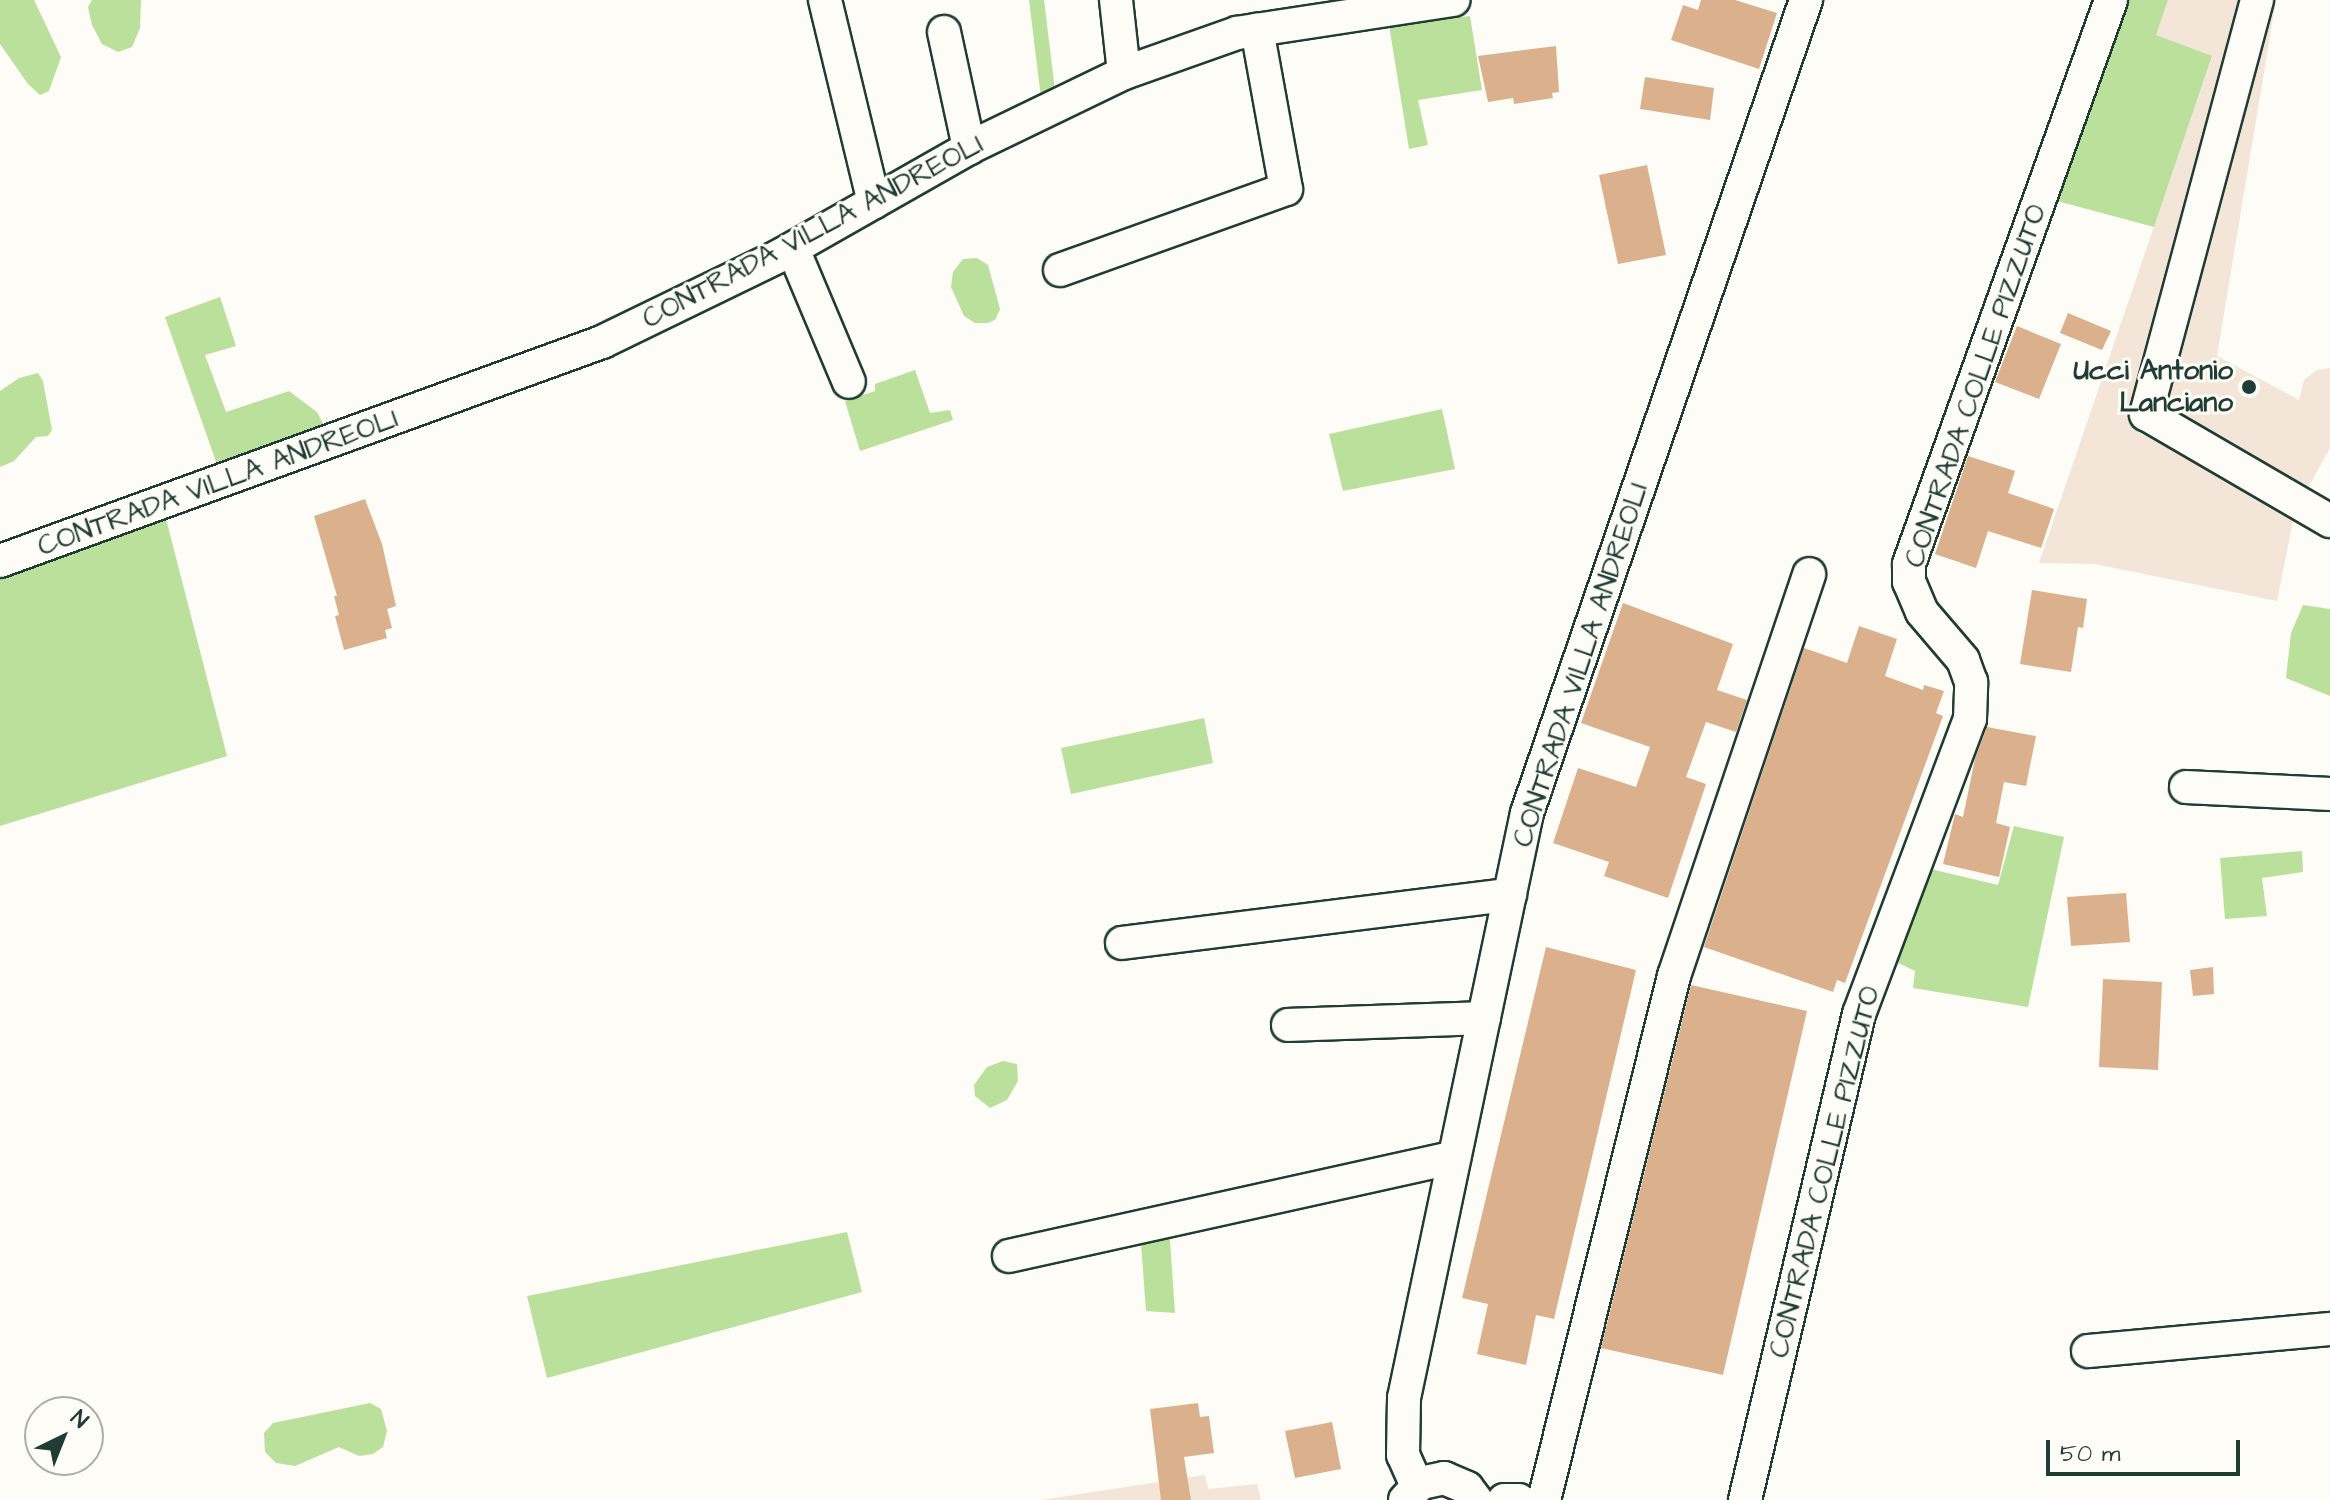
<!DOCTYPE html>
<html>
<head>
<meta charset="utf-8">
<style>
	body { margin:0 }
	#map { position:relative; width:2330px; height:1500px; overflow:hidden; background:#fdfcf7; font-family:"Architects Daughter",sans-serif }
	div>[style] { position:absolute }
	.built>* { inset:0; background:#f3e5d7 }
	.green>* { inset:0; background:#bbe09b }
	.building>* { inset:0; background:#dbb08c }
	.roads { filter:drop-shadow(2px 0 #1f3d34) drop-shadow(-2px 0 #1f3d34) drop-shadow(0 2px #1f3d34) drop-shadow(0 -2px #1f3d34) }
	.minor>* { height:32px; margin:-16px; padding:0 16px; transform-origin:16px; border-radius:16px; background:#fdfcf7 }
	.dots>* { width:22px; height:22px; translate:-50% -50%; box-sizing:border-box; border:4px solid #fdfcf7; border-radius:50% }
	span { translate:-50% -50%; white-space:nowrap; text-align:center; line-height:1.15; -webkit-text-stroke:6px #fdfcf7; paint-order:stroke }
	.street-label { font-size:28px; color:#1f3d34 }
	.poi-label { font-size:28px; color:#1f3d34; font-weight:700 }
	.right { translate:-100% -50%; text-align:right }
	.north { position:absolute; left:24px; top:1396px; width:80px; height:80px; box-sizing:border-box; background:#fdfcf7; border:2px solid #a4b0a9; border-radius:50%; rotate:43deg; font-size:22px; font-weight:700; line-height:32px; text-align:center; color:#1f3d34 }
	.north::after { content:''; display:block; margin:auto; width:28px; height:36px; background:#1f3d34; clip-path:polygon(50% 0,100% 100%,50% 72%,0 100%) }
	.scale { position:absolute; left:2046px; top:1440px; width:194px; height:36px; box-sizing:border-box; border:4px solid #1f3d34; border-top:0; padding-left:10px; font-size:24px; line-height:28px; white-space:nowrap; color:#1f3d34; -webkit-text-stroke:6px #fdfcf7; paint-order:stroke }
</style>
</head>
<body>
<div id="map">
	<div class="built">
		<i style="clip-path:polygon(2168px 0,2276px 0,2217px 356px,2299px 400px,2304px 380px,2317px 370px,2330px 368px,2330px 448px,2295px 511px,2277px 601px,2095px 564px,2039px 563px,2212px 57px,2156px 35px)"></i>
		<i style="clip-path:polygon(1205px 1475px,1208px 1489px,1257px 1484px,1261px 1500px,1041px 1500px)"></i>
	</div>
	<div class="green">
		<i style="clip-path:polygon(0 0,34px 0,61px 57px,49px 91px,40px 95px,28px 84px,0 44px)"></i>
		<i style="clip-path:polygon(92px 0,141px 0,140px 28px,132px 47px,118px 52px,102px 44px,92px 25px,88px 7px)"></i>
		<i style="clip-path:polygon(1029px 0,1044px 0,1056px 99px,1042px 106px)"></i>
		<i style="clip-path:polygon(2117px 0,2168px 0,2156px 35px,2212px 56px,2154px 227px,2046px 198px)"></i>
		<i style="clip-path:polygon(1470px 16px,1482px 90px,1418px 100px,1428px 145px,1409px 149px,1389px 25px)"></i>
		<i style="clip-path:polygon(977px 258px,988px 265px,1000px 309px,995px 320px,987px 323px,975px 323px,964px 316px,951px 287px,953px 272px,963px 259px)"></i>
		<i style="clip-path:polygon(220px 297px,236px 346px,205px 355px,226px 412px,289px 391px,317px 412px,328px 433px,220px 473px,165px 317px)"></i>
		<i style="clip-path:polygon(915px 370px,930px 413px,950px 410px,953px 420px,860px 451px,845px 401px,875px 391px,875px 384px)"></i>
		<i style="clip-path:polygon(38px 373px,43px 381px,52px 430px,48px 436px,36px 437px,14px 461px,0 467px,0 391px,19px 378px)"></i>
		<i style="clip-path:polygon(1442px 409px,1455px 469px,1343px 491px,1329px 434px)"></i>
		<i style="clip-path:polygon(165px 515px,227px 756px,0 826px,0 575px)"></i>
		<i style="clip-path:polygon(2303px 605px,2330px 609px,2330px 696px,2286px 678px,2291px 633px)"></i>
		<i style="clip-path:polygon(1204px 718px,1213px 763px,1071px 794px,1061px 748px)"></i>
		<i style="clip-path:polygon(2014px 826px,2064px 837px,2028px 1007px,1913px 988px,1915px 971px,1888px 958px,1922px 867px,1998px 885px)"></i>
		<i style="clip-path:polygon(2302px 851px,2303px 872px,2262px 878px,2267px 916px,2225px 919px,2220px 858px)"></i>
		<i style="clip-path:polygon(1003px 1061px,1017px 1064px,1018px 1081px,1007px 1100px,990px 1108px,975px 1096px,974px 1085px,987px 1067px)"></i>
		<i style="clip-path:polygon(1169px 1226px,1175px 1313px,1146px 1311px,1140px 1230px)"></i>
		<i style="clip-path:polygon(847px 1232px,862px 1292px,547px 1378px,527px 1296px)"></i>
		<i style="clip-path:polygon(370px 1403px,381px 1409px,387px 1431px,383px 1447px,373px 1454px,359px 1456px,339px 1447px,295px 1466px,276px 1463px,265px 1452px,264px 1433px,273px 1423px)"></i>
	</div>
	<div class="building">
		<i style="clip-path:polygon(1701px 0,1735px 0,1777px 13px,1759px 69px,1671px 40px,1683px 5px,1698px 10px)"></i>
		<i style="clip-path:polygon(1556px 46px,1559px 92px,1552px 93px,1553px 98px,1514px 104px,1513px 98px,1488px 102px,1478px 56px)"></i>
		<i style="clip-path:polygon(1645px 77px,1714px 88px,1710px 120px,1640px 109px)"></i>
		<i style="clip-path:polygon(1647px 165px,1666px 255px,1618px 264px,1599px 175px)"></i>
		<i style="clip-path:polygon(2068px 313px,2111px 331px,2102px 350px,2060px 333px)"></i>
		<i style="clip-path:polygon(2017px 326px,2061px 344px,2039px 399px,1995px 382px)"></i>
		<i style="clip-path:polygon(1968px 456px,2015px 471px,2008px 493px,2054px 509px,2041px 548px,1988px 531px,1976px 568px,1935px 554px)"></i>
		<i style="clip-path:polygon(365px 499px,382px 544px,396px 606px,387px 609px,392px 628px,385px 630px,387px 638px,344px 650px,335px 616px,339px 615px,334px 596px,337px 596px,314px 516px)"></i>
		<i style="clip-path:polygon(2032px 590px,2087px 599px,2083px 628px,2078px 627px,2071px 672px,2020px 664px)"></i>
		<i style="clip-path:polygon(1623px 603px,1733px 644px,1717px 690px,1747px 700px,1736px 732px,1706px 722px,1686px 777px,1706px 784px,1668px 898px,1604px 876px,1609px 862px,1553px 843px,1578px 768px,1636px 787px,1650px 747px,1581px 723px)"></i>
		<i style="clip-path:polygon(1859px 626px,1897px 639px,1885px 676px,1923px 690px,1924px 685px,1944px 691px,1936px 713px,1943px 716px,1845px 983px,1837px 980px,1833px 992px,1704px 947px,1804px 648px,1847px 663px)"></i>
		<i style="clip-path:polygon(1987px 727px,2036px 736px,2026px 786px,2004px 782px,1996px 823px,2010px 827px,1999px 877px,1943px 864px,1955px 814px,1963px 817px,1975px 759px)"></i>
		<i style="clip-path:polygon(2126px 893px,2130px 942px,2071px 946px,2067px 897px)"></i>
		<i style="clip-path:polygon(1546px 947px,1636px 970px,1554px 1319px,1536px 1315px,1526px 1365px,1477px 1354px,1488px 1304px,1462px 1298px)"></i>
		<i style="clip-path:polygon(2213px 967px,2214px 994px,2193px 996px,2190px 970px)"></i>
		<i style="clip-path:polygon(2103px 979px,2162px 982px,2158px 1070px,2099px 1067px)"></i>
		<i style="clip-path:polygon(1691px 985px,1807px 1011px,1723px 1375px,1601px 1348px)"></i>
		<i style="clip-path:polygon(1198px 1403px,1200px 1417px,1209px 1416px,1214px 1453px,1184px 1457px,1191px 1500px,1161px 1500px,1150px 1409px)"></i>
		<i style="clip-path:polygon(1332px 1422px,1341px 1469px,1295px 1478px,1285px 1431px)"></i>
	</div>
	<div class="roads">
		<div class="minor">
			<i style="left:825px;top:0;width:208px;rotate:76.4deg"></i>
			<i style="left:1116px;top:0;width:73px;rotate:83.7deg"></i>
			<i style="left:2257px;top:0;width:429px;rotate:105deg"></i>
			<i style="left:2146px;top:414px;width:213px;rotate:30.2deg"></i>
			<i style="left:944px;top:32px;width:119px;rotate:77.8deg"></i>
			<i style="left:793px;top:249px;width:144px;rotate:67.2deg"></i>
			<i style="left:1060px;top:270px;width:240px;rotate:-19.7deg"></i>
			<i style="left:1286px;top:189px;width:162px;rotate:-100.3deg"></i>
			<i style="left:0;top:561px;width:641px;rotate:-19.99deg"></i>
			<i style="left:602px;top:342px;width:199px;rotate:-25.9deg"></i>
			<i style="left:781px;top:255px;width:216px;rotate:-29.6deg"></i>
			<i style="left:969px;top:148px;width:172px;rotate:-25.8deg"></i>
			<i style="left:1124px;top:73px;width:120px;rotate:-19.5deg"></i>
			<i style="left:1237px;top:33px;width:219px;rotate:-8.7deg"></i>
			<i style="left:2186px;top:787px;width:144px;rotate:2.8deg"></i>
			<i style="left:1122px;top:943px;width:391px;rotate:-7.1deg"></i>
			<i style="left:1288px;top:1025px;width:196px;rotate:-2deg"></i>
			<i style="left:1009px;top:1256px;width:456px;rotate:-12.5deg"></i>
			<i style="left:2088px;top:1351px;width:243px;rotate:-5.2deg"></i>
			<i style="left:1417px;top:1486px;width:34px;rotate:-114deg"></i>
			<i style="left:1403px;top:1455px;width:57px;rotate:-89deg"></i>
			<i style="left:1404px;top:1398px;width:598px;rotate:-78.13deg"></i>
			<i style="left:1527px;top:813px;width:860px;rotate:-71.06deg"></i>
			<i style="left:1405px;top:1500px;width:23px;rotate:-47deg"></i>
			<i style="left:1421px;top:1483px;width:24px;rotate:-12deg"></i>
			<i style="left:1444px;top:1478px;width:25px;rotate:23deg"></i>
			<i style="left:1467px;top:1488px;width:15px;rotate:53deg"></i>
			<i style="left:1504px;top:1500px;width:15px"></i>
			<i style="left:1544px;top:1500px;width:540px;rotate:-76.07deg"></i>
			<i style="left:1674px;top:976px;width:424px;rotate:-71.4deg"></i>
			<i style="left:1745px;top:1500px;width:499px;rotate:-76.8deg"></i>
			<i style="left:1859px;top:1014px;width:315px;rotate:-69.4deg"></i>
			<i style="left:1970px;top:719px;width:37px;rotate:-88deg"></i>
			<i style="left:1971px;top:682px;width:23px;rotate:-110deg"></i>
			<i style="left:1963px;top:660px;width:63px;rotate:-130.5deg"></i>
			<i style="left:1922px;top:612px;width:33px;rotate:-113deg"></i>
			<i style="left:1909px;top:582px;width:18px;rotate:-90deg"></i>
			<i style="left:1909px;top:564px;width:599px;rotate:-70.29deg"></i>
		</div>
	</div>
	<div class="dots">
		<i style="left:2249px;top:387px;background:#1f3d34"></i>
	</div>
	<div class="street-label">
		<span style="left:813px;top:232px;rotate:-28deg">CONTRADA VILLA ANDREOLI</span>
		<span style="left:1976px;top:386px;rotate:-71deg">CONTRADA COLLE PIZZUTO</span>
		<span style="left:218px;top:483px;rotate:-20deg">CONTRADA VILLA ANDREOLI</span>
		<span style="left:1581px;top:665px;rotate:-72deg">CONTRADA VILLA ANDREOLI</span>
		<span style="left:1825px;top:1172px;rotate:-76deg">CONTRADA COLLE PIZZUTO</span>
	</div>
	<div class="poi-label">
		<span class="right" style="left:2233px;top:387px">Ucci Antonio<br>Lanciano</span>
	</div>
	<div class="north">N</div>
	<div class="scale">50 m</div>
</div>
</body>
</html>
